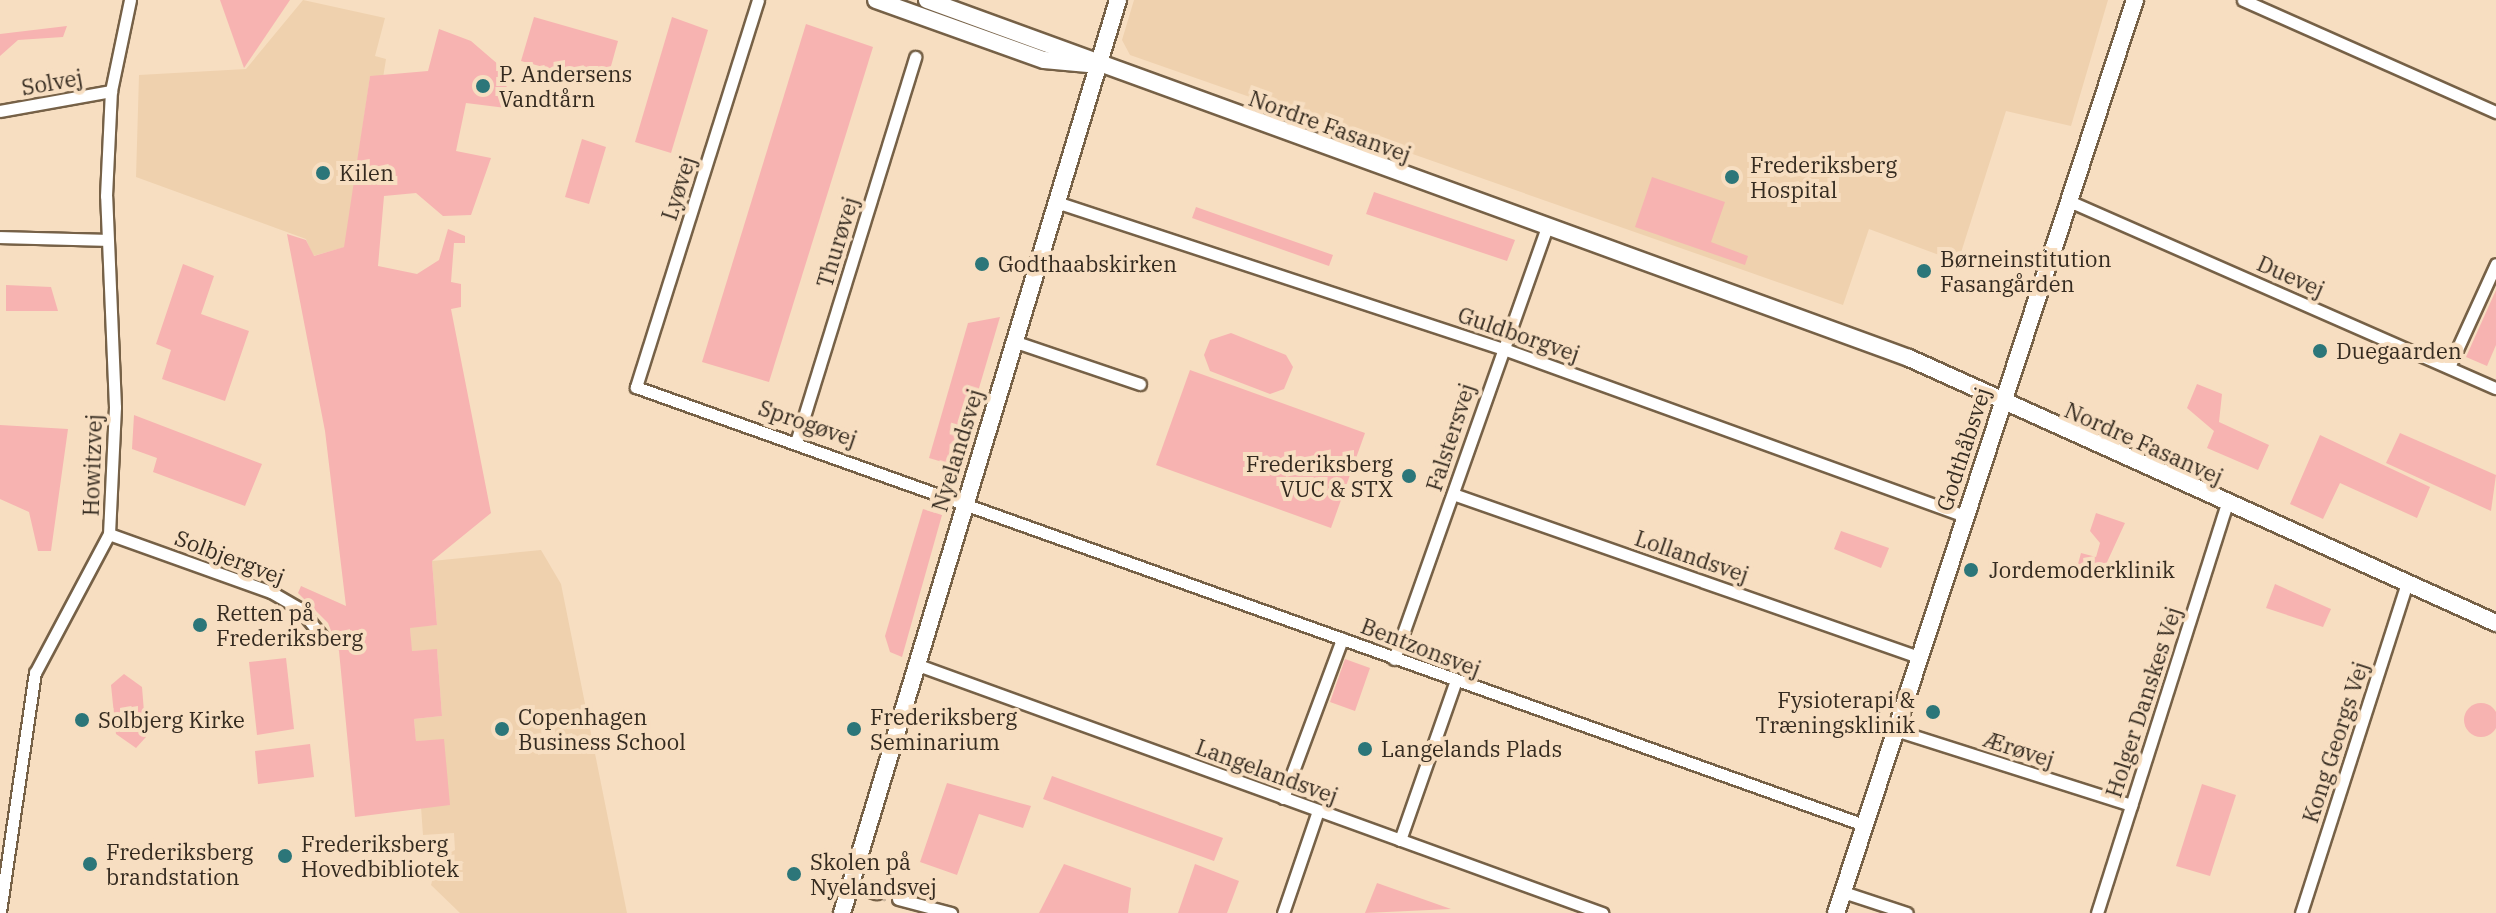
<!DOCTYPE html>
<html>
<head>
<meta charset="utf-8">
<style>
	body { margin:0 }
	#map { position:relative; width:2496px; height:913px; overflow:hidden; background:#f7dec1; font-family:"IBM Plex Serif",serif }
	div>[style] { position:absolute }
	.built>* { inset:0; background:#efd1ae }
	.green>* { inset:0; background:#f7b3b1 }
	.round { border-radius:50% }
	.street-tunnel>* { height:11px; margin-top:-5.5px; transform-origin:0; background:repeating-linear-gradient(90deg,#d0baa1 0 11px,transparent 0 16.5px) }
	.roads { filter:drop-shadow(2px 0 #766147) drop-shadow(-2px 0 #766147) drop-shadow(0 2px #766147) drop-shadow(0 -2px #766147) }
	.street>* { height:11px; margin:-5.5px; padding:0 5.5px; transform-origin:5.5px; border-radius:5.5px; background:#fff }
	.secondary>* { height:16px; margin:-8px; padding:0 8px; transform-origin:8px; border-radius:8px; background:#fff }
	.dots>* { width:22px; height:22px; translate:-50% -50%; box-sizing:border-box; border:4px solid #f7dec1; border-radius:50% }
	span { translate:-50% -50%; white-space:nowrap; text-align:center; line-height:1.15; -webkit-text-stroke:8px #f7dec1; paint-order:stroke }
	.poi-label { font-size:22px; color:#352b20 }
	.left { translate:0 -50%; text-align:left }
	.right { translate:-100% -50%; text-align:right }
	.street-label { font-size:22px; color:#352b20 }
</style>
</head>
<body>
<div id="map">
	<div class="built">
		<i style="clip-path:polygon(303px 0,385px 18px,375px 56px,386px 59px,383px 78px,370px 77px,345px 247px,313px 256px,306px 239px,136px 177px,139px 75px,246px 69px)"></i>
		<i style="clip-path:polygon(1134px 0,2108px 0,2071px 126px,2006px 111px,1958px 262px,1869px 229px,1843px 305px,1130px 55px,1122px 40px)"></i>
		<i style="clip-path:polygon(541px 550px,561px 584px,627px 913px,460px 913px,431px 885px,438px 859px,455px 850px,454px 833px,423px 835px,421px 807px,444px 740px,416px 741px,414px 719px,442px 716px,437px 650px,411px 651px,410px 627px,437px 625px,432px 561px)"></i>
	</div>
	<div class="green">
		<i style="clip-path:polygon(220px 0,290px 0,244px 68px)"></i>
		<i style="clip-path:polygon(534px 17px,618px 41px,606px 84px,521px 61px)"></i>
		<i style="clip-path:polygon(672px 17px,708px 30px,671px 153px,635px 142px)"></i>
		<i style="clip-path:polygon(806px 24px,873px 47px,769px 382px,702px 362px)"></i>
		<i style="clip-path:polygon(67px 26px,63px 37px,18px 40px,0 56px,0 34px)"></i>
		<i style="clip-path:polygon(439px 29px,471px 41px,507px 72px,506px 108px,466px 103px,456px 151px,491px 158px,471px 215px,443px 216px,416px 193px,384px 196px,378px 266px,417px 274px,439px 260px,448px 229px,465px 236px,465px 243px,454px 243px,451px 282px,461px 284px,461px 307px,451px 309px,491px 513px,432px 561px,437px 625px,410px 628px,412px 651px,437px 649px,442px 716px,414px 719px,416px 741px,444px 739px,450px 805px,355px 817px,339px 651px,328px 623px,298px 593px,301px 586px,346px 606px,325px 431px,287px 234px,306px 240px,314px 256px,344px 247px,370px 76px,428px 71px)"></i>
		<i style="clip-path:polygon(582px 139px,606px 147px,589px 204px,565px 197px)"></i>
		<i style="clip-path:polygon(1652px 177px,1725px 202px,1711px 242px,1748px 256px,1745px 265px,1635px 227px)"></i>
		<i style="clip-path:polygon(1374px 192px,1515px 240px,1507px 261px,1366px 214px)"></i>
		<i style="clip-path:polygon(1196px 207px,1333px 255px,1329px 266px,1192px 218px)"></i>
		<i style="clip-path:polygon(183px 264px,214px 276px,201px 314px,249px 331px,225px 401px,162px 379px,171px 350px,156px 344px)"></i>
		<i style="clip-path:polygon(6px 285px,51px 287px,58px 311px,6px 311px)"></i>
		<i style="clip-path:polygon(2496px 290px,2496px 345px,2487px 366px,2466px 357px)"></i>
		<i style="clip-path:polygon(1000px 317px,956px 466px,929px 458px,968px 323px)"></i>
		<i style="clip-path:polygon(1231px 333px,1286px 355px,1293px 367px,1284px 389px,1270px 394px,1210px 371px,1204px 355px,1210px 340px)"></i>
		<i style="clip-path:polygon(1190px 370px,1365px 433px,1331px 528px,1156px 465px)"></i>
		<i style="clip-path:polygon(2197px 384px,2222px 394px,2219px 422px,2269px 445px,2258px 470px,2207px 448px,2214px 431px,2187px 408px)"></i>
		<i style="clip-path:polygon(134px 415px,262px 464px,245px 506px,153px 472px,157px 458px,132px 449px)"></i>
		<i style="clip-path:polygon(0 425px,68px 429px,51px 551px,38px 551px,29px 512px,0 499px)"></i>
		<i style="clip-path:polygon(2400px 433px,2496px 475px,2491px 511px,2386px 463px)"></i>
		<i style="clip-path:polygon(2320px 435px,2430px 487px,2417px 518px,2340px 483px,2323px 519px,2290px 504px)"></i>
		<i style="clip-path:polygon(923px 509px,942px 515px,902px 657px,890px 652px,885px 636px)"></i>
		<i style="clip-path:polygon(2096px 513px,2125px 523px,2102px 573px,2078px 564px,2081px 553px,2096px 557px,2100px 543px,2090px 531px)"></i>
		<i style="clip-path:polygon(1841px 531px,1889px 548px,1881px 568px,1834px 549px)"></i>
		<i style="clip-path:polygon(2275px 584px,2331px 609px,2323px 627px,2266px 608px)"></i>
		<i style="clip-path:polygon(286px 658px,294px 729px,257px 735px,249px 662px)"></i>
		<i style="clip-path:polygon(1345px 659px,1370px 668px,1355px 711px,1330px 702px)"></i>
		<i style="clip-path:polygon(124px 674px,142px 687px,146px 737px,136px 748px,116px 734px,111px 685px)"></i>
		<i class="round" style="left:2464px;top:703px;width:34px;height:34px"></i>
		<i style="clip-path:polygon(310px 744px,314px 777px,258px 784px,255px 751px)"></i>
		<i style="clip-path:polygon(1052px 776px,1223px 838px,1214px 861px,1043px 799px)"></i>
		<i style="clip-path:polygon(947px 783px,1031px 806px,1023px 828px,979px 814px,957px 875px,920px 862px)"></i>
		<i style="clip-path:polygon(2202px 784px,2236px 795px,2210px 876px,2176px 866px)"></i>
		<i style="clip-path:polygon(1064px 864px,1131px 888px,1128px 913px,1039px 913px)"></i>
		<i style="clip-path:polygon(1195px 864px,1239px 881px,1227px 913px,1178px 913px)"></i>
		<i style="clip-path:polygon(1377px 883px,1451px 909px,1365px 913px)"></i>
	</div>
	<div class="street-tunnel">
		<i style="left:876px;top:893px;width:23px;rotate:15deg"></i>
	</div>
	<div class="roads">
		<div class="street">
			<i style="left:758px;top:0;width:406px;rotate:107.5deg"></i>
			<i style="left:636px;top:387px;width:1304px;rotate:19.63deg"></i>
			<i style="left:2243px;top:0;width:277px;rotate:23.9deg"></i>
			<i style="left:0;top:111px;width:113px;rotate:-10.2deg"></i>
			<i style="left:2069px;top:201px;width:466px;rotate:23.7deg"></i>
			<i style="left:1056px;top:202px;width:468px;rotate:18.2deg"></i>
			<i style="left:1501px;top:348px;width:493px;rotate:19.9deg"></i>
			<i style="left:0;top:237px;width:105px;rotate:1.6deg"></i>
			<i style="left:1013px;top:341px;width:134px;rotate:18.7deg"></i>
			<i style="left:2449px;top:367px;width:113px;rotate:-65.5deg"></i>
			<i style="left:797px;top:439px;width:400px;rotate:-72.8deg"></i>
			<i style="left:1453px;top:494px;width:494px;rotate:19.3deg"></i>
			<i style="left:109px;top:534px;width:172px;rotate:19.7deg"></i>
			<i style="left:271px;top:592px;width:32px;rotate:30deg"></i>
			<i style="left:299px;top:608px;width:38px;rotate:51deg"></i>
			<i style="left:1394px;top:659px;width:457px;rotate:-70.5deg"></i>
			<i style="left:918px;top:665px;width:728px;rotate:19.93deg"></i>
			<i style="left:1895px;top:730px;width:248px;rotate:17.6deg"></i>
			<i style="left:1283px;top:798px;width:170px;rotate:-69.6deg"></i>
			<i style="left:1400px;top:840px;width:166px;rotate:-70.7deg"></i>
			<i style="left:851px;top:884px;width:27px;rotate:20deg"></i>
			<i style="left:1843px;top:892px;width:67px;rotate:18.2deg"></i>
			<i style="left:898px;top:899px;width:55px;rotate:14.8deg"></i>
			<i style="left:0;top:912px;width:242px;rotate:-81.7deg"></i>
			<i style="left:35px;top:673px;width:157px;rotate:-62deg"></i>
			<i style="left:109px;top:534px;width:127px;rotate:-87.3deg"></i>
			<i style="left:115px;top:407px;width:211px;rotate:-92.4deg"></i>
			<i style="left:106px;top:196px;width:105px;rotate:-87.3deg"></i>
			<i style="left:111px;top:91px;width:93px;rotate:-78.2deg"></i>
			<i style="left:1283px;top:913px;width:108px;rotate:-71.1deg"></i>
			<i style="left:2097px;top:913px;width:430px;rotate:-72.4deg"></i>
			<i style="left:2301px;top:913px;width:347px;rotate:-72.2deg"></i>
		</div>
		<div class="secondary">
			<i style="left:876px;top:0;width:178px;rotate:19.7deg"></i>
			<i style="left:1044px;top:60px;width:44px;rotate:5.2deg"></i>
			<i style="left:927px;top:0;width:1045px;rotate:20.03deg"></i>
			<i style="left:1909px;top:358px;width:644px;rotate:24.3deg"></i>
			<i style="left:842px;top:913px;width:954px;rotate:-73.18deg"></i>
			<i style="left:1836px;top:913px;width:961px;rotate:-71.87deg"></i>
		</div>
	</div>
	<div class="dots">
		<i style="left:483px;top:86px;background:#2c7679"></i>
		<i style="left:323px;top:173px;background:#2c7679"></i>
		<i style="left:1732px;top:177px;background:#2c7679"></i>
		<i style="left:982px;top:264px;background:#2c7679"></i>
		<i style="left:1924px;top:271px;background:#2c7679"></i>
		<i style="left:2320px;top:351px;background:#2c7679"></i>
		<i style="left:1409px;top:476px;background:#2c7679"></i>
		<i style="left:1971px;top:570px;background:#2c7679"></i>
		<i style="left:200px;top:625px;background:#2c7679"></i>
		<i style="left:1933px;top:712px;background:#2c7679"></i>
		<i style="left:82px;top:720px;background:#2c7679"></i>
		<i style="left:502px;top:729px;background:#2c7679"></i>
		<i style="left:854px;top:729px;background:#2c7679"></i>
		<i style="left:1365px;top:749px;background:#2c7679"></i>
		<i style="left:285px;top:856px;background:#2c7679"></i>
		<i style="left:90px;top:864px;background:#2c7679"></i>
		<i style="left:794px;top:874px;background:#2c7679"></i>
	</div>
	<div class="poi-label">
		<span class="left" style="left:499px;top:86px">P. Andersens<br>Vandtårn</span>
		<span class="left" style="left:1750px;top:177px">Frederiksberg<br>Hospital</span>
		<span class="left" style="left:339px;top:173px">Kilen</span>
		<span class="left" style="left:1940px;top:271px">Børneinstitution<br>Fasangården</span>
		<span class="left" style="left:998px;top:264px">Godthaabskirken</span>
		<span class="left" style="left:2336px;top:351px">Duegaarden</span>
		<span class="right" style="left:1393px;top:476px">Frederiksberg<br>VUC &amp; STX</span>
		<span class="left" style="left:1989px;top:570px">Jordemoderklinik</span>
		<span class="left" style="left:216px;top:625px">Retten på<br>Frederiksberg</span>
		<span class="right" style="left:1915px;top:712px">Fysioterapi &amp;<br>Træningsklinik</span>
		<span class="left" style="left:518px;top:729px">Copenhagen<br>Business School</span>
		<span class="left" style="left:870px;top:729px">Frederiksberg<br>Seminarium</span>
		<span class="left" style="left:98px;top:720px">Solbjerg Kirke</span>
		<span class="left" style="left:1381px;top:749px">Langelands Plads</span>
		<span class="left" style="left:301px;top:856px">Frederiksberg<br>Hovedbibliotek</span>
		<span class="left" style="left:106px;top:864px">Frederiksberg<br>brandstation</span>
		<span class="left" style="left:810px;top:874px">Skolen på<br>Nyelandsvej</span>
	</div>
	<div class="street-label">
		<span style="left:52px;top:82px;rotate:-10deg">Solvej</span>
		<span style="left:1330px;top:126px;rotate:20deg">Nordre Fasanvej</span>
		<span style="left:678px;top:188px;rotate:-72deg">Lyøvej</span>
		<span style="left:837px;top:242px;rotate:-73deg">Thurøvej</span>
		<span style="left:2291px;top:276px;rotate:24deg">Duevej</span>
		<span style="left:1519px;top:334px;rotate:19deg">Guldborgvej</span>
		<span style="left:808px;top:423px;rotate:19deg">Sprogøvej</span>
		<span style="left:1450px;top:437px;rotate:-72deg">Falstersvej</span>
		<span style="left:2144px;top:443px;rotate:24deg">Nordre Fasanvej</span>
		<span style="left:1963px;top:449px;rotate:-72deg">Godthåbsvej</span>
		<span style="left:957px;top:450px;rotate:-73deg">Nyelandsvej</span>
		<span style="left:92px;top:465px;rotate:-88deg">Howitzvej</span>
		<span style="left:1692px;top:556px;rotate:19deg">Lollandsvej</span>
		<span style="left:230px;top:557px;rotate:21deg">Solbjergvej</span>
		<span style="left:1421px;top:647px;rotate:21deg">Bentzonsvej</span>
		<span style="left:2143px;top:702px;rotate:-72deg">Holger Danskes Vej</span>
		<span style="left:2335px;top:742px;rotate:-72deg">Kong Georgs Vej</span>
		<span style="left:2019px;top:749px;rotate:18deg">Ærøvej</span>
		<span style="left:1267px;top:771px;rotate:20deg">Langelandsvej</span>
	</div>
</div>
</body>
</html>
